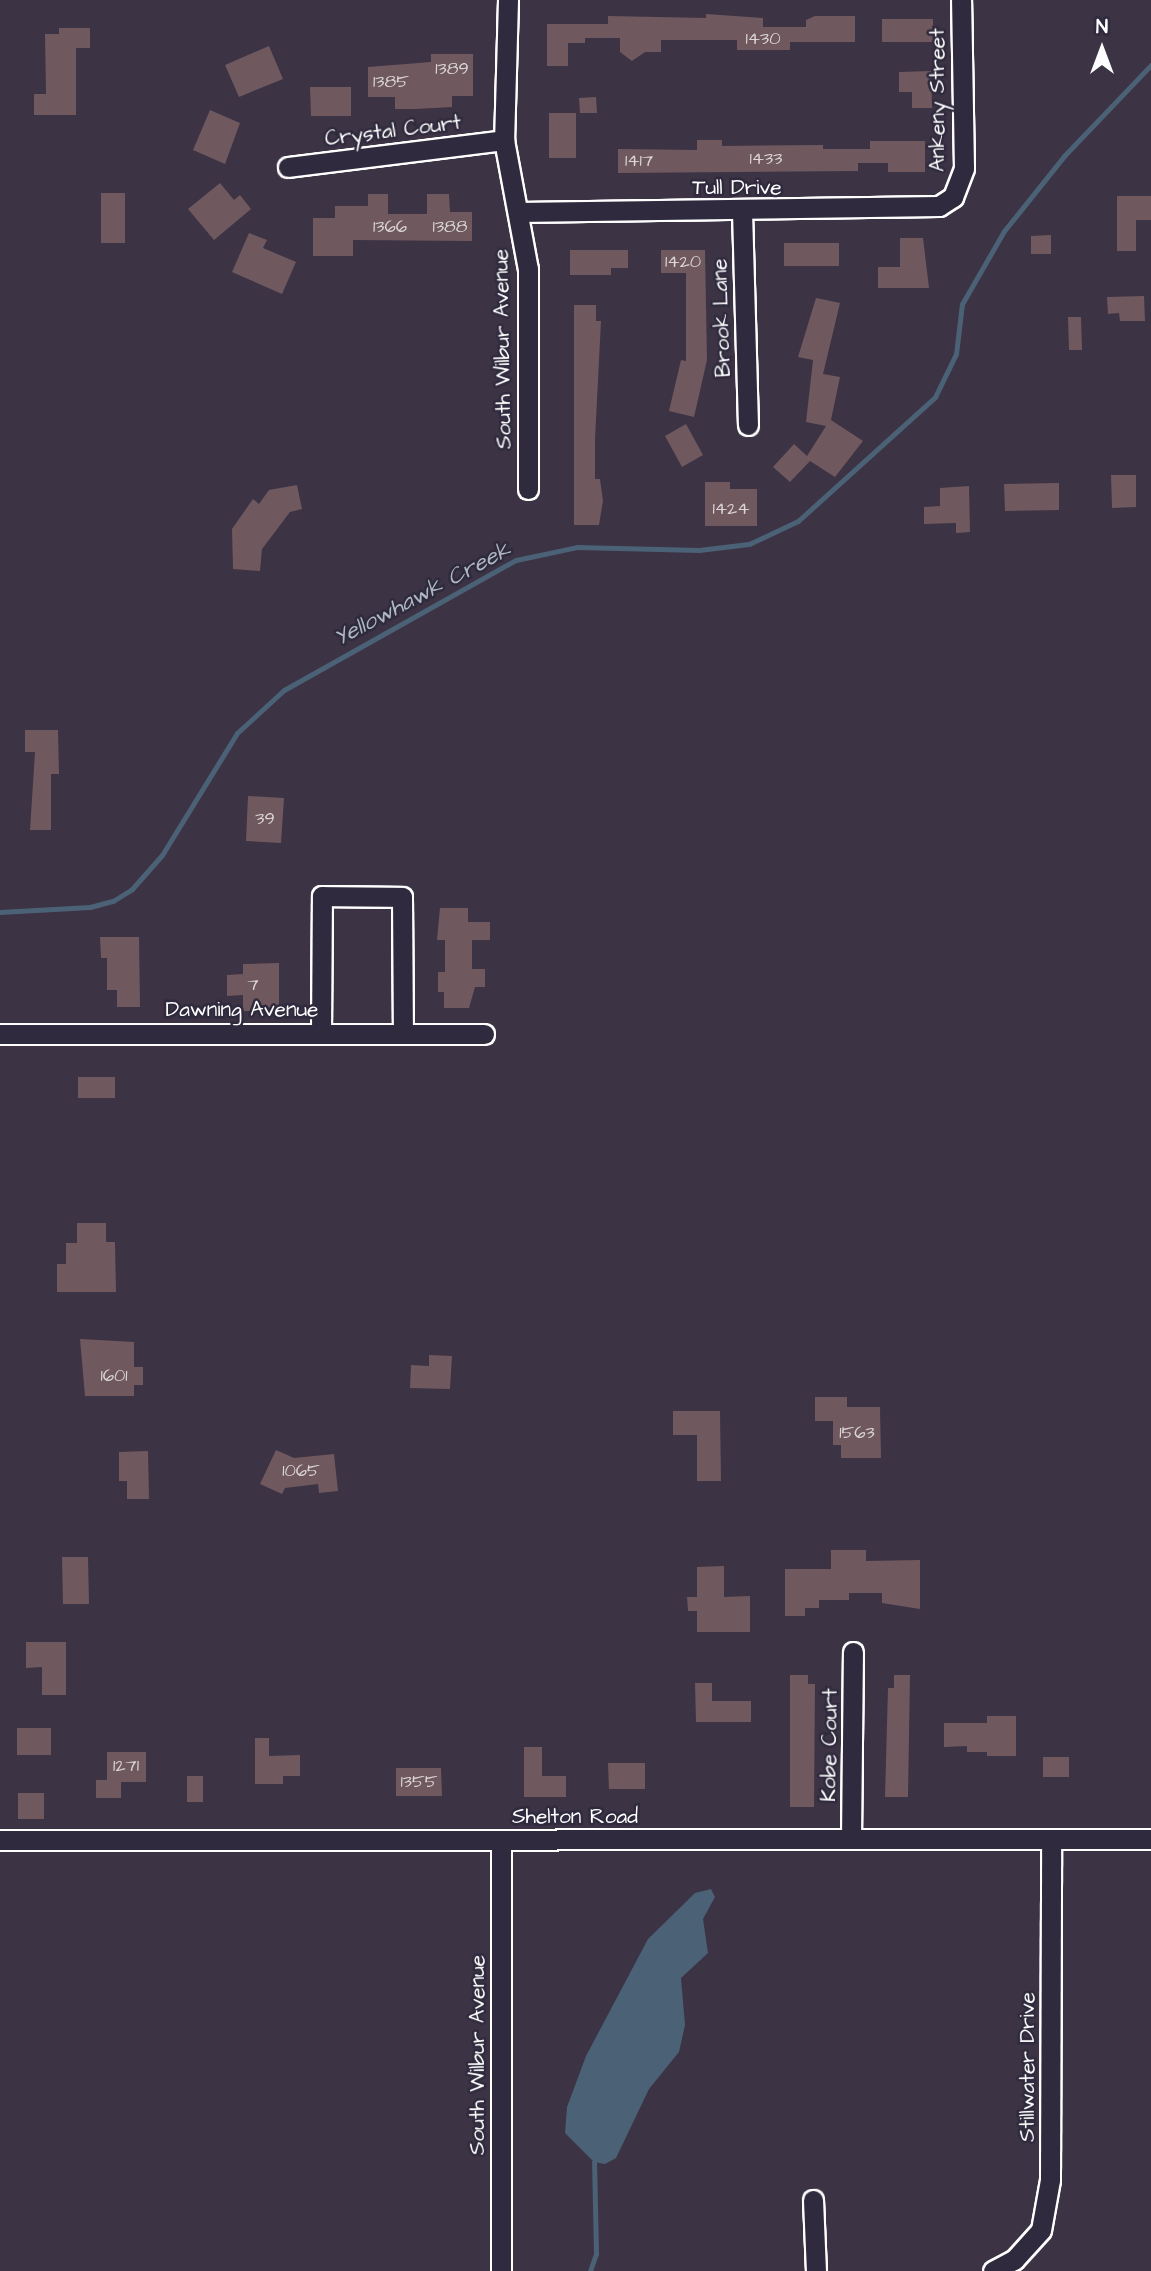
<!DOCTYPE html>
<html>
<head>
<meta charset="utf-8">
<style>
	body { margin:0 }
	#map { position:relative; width:1151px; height:2271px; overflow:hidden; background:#3c3344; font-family:"Architects Daughter",sans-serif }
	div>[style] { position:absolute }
	.water>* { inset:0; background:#4b6176 }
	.stream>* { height:5px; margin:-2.5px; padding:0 2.5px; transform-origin:2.5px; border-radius:2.5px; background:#4b6176 }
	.building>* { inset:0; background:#6f595f }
	.roads { filter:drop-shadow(2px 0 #fff) drop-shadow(-2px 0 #fff) drop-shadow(0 2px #fff) drop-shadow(0 -2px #fff) }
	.minor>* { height:19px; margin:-9.5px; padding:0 9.5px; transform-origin:9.5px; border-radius:9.5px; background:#2f2a3d }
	span { translate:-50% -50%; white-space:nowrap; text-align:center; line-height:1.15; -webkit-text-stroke:5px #2f2a3d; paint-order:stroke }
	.number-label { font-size:18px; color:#dbd6d7 }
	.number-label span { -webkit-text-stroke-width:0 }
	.street-label { font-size:21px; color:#fff }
	.water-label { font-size:23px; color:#aeb8c1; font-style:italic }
	.north { position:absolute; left:1067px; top:14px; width:70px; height:70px; -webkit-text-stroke:5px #2f2a3d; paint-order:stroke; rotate:0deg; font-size:19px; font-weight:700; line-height:28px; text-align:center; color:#fff }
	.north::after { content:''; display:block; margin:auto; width:24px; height:32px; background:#fff; clip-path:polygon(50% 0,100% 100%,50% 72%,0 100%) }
</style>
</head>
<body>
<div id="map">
	<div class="water">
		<i style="clip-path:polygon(711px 1889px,715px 1897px,703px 1919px,708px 1953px,681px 1978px,685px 2025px,679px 2052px,649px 2089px,616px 2158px,605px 2164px,594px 2162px,565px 2133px,567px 2107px,586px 2056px,648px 1939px,695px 1893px)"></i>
	</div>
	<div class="stream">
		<i style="left:0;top:912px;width:90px;rotate:-3.2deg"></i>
		<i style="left:90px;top:907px;width:24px;rotate:-15deg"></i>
		<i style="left:113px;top:901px;width:22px;rotate:-32deg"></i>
		<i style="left:132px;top:889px;width:45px;rotate:-48.6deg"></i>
		<i style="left:162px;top:855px;width:143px;rotate:-58.4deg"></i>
		<i style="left:237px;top:733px;width:64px;rotate:-42.5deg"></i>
		<i style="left:284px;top:690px;width:266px;rotate:-29.3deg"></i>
		<i style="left:516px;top:560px;width:62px;rotate:-12deg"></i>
		<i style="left:577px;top:547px;width:122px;rotate:1.4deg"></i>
		<i style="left:699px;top:550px;width:50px;rotate:-6.8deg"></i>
		<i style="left:749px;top:544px;width:54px;rotate:-25.1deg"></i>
		<i style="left:798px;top:521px;width:185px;rotate:-42.1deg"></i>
		<i style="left:935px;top:397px;width:48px;rotate:-64deg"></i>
		<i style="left:956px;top:354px;width:50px;rotate:-83.2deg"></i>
		<i style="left:962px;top:304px;width:84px;rotate:-60.1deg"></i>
		<i style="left:1004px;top:231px;width:96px;rotate:-51.3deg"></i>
		<i style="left:1064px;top:156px;width:126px;rotate:-46.3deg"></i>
		<i style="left:590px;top:2271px;width:18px;rotate:-71deg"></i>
		<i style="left:596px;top:2254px;width:92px;rotate:-91.2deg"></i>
	</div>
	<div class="building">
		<i style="clip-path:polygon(706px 14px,763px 18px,763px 27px,806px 27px,806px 20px,815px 16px,855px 16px,855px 42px,790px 42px,790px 50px,737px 50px,737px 40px,661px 40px,661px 52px,645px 52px,632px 61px,620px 52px,620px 38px,585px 38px,585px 43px,568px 43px,568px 66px,547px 66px,547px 24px,608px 24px,608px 16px,706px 18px)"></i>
		<i style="clip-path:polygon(882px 19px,933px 19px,933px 42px,882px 42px)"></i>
		<i style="clip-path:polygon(59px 28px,90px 28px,90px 48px,76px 48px,76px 115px,34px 115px,34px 94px,46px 94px,45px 34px,59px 34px)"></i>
		<i style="clip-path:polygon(269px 46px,283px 79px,239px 97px,225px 65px)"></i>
		<i style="clip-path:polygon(431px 54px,473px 54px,473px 96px,452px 96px,452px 107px,415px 109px,395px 109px,395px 97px,368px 97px,368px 67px,431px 62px)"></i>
		<i style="clip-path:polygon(931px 71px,932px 108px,912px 108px,912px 92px,899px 92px,899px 72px)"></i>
		<i style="clip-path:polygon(310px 87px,351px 87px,351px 116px,311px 116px)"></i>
		<i style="clip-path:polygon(596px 97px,597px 113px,580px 113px,579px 98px)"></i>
		<i style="clip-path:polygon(210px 110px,240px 123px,225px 164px,193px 150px)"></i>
		<i style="clip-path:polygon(549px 113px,576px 113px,576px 158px,549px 158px)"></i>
		<i style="clip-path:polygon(697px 140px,722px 140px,722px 146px,823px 145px,823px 149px,870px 149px,870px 141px,925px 141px,925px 172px,888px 172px,888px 163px,858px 163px,858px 171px,618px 173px,618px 149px,697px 150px)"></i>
		<i style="clip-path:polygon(220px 183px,234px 200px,240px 195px,251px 209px,214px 240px,188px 209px)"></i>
		<i style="clip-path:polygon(101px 193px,125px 193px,125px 243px,101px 243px)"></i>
		<i style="clip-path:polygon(368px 194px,388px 194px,388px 214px,427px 214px,427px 194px,449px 194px,450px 212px,472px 212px,472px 241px,353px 240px,353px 256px,313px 256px,313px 218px,335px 218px,335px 206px,368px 206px)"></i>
		<i style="clip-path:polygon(1117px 196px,1151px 196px,1151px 220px,1136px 220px,1136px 251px,1117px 251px)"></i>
		<i style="clip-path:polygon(249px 233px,267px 240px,263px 248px,296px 262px,282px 294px,232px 272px)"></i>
		<i style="clip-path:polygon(1051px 235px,1051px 254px,1031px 254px,1031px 236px)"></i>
		<i style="clip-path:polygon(900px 238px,923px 238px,929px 288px,878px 288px,878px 267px,900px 267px)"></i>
		<i style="clip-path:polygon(784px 243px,839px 243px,839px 266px,784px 266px)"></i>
		<i style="clip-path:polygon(570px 250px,628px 250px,628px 268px,611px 268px,611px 275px,570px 275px)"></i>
		<i style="clip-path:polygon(661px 250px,705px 250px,707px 360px,694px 417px,669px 411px,681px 360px,686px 361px,686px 273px,661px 273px)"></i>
		<i style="clip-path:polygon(1144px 296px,1145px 321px,1120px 321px,1119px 313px,1108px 314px,1107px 297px)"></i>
		<i style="clip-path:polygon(816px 298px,840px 303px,823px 374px,840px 377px,831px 420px,863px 441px,835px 477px,810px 461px,790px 482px,773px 467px,794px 444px,807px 456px,826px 426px,806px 422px,813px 360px,798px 357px)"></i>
		<i style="clip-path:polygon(574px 305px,596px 305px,596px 321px,601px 321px,595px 439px,595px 479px,600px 479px,603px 501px,599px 525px,574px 525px)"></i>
		<i style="clip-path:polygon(1068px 317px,1081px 317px,1082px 350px,1069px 350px)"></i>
		<i style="clip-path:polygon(686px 424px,703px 455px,682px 467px,665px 436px)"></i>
		<i style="clip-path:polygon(1111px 475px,1136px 475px,1136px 507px,1112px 508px)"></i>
		<i style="clip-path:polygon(705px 482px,730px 482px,730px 489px,757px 489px,757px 526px,705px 526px)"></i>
		<i style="clip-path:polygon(1059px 483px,1059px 510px,1005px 511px,1004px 484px)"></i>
		<i style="clip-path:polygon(297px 485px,302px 509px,290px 512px,262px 549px,260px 571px,233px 569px,232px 529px,253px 499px,259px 504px,269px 490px)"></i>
		<i style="clip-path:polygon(969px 486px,970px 532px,956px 533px,956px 523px,924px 524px,924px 507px,940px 506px,940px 488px)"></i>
		<i style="clip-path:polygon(25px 730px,58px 730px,59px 774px,51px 774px,51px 830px,30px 830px,35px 752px,25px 752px)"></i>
		<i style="clip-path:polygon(248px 796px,284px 798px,281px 843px,246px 841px)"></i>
		<i style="clip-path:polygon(440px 908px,468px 908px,468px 922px,490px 922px,490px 940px,472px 940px,472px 969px,485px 969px,485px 987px,475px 987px,469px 1008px,444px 1008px,444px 992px,438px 992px,438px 972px,445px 972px,445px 940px,437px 940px)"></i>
		<i style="clip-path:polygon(100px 937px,139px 937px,140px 1007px,117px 1007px,117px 990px,107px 990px,107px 958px,101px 958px)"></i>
		<i style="clip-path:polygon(279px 963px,279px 1011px,243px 1011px,243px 995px,227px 996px,227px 975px,243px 974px,243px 964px)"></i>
		<i style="clip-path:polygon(78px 1077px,115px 1077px,115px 1098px,78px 1098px)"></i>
		<i style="clip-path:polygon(77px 1223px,106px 1223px,106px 1242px,115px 1242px,116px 1292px,57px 1292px,57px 1264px,66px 1264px,66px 1243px,77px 1243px)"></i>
		<i style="clip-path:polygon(80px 1339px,134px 1342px,134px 1367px,143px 1367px,143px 1385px,134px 1385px,134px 1396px,85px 1396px)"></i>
		<i style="clip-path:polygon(429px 1355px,452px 1356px,450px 1389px,410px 1388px,411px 1365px,429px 1366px)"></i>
		<i style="clip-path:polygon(815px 1397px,847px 1397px,847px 1407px,880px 1407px,881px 1458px,841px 1458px,841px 1445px,833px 1445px,833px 1421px,815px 1421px)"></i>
		<i style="clip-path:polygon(673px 1411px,720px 1411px,721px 1481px,697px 1481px,697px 1435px,673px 1435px)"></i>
		<i style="clip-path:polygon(276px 1450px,294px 1458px,334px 1454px,338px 1491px,319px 1493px,318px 1484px,285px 1488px,282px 1494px,260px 1484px)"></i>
		<i style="clip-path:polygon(148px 1451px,149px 1499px,127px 1499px,127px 1481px,119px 1481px,119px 1452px)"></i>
		<i style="clip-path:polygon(831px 1550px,866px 1550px,866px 1561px,920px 1560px,920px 1609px,882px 1603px,882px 1593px,849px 1593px,849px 1600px,819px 1600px,819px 1608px,805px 1608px,805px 1616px,785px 1616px,785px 1569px,831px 1569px)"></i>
		<i style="clip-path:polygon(62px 1557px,88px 1557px,89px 1604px,63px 1604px)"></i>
		<i style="clip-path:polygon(724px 1566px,724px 1597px,750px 1596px,750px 1632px,697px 1632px,697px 1611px,688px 1611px,687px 1597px,697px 1597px,697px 1567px)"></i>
		<i style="clip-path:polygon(26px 1642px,66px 1642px,66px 1695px,42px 1695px,42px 1667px,26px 1668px)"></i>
		<i style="clip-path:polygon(790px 1675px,808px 1675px,808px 1684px,815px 1684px,814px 1807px,790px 1807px)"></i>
		<i style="clip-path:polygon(894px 1675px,910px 1675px,908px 1797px,885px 1797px,888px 1688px,894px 1688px)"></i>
		<i style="clip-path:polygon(695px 1683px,712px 1683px,712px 1701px,751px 1701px,751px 1722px,696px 1722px)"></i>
		<i style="clip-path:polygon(987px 1716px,1016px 1716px,1016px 1756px,987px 1756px,987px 1752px,967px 1752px,967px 1746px,944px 1747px,944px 1723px,987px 1723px)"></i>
		<i style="clip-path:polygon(17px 1728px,51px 1728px,51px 1755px,17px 1755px)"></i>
		<i style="clip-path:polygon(255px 1738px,269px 1738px,269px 1756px,300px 1755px,300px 1776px,283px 1776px,283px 1784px,255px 1784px)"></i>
		<i style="clip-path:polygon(524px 1747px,542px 1747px,542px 1776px,566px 1776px,566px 1797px,524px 1797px)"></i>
		<i style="clip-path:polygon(107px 1752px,146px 1752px,146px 1782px,121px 1782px,121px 1798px,96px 1798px,96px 1780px,107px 1780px)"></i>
		<i style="clip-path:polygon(1043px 1757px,1069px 1757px,1069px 1777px,1043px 1777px)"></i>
		<i style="clip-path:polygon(608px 1763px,645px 1763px,645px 1789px,609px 1789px)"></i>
		<i style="clip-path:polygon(396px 1768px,441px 1768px,442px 1796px,396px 1796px)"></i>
		<i style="clip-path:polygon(187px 1776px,203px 1776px,203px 1802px,187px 1802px)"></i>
		<i style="clip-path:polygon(18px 1793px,44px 1793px,44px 1819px,18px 1819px)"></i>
	</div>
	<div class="roads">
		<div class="minor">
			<i style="left:508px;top:0;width:140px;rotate:91.6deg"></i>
			<i style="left:504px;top:140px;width:131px;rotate:79.5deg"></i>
			<i style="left:528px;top:269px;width:220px;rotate:90deg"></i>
			<i style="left:288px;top:167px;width:218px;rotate:-7.1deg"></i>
			<i style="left:742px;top:211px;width:214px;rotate:88.4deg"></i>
			<i style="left:518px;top:212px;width:421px;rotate:-0.8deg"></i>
			<i style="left:939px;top:206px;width:17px;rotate:-33deg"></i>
			<i style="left:953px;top:197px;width:31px;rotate:-69deg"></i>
			<i style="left:964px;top:168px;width:168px;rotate:-91deg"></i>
			<i style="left:321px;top:1033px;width:137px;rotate:-89.6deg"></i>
			<i style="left:322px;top:896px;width:80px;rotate:0.7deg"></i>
			<i style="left:402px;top:897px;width:134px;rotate:89.6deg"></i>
			<i style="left:0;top:1034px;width:484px"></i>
			<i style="left:851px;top:1839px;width:187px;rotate:-89.4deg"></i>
			<i style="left:0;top:1840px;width:1151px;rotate:-0.05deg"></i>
			<i style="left:501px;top:1840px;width:431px;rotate:90deg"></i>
			<i style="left:813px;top:2200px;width:71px;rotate:87.6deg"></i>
			<i style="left:993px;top:2271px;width:24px;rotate:-28deg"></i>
			<i style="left:1014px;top:2260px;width:40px;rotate:-48deg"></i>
			<i style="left:1041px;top:2230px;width:51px;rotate:-79.8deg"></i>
			<i style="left:1050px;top:2180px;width:341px;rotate:-89.8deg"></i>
		</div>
	</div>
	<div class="number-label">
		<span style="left:763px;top:39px">1430</span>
		<span style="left:452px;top:69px">1389</span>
		<span style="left:391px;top:82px">1385</span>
		<span style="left:766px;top:159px">1433</span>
		<span style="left:639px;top:161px">1417</span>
		<span style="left:390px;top:227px">1366</span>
		<span style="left:450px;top:227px">1388</span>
		<span style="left:683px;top:262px">1420</span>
		<span style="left:731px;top:509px">1424</span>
		<span style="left:265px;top:819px">39</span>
		<span style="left:253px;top:985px">7</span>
		<span style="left:114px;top:1376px">1601</span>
		<span style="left:857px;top:1433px">1563</span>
		<span style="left:301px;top:1471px">1065</span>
		<span style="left:126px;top:1766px">1271</span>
		<span style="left:419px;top:1782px">1355</span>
	</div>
	<div class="street-label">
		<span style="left:938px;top:100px;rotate:-90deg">Ankeny Street</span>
		<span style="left:393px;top:131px;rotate:-7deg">Crystal Court</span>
		<span style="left:737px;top:188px">Tull Drive</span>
		<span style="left:722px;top:318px;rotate:-92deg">Brook Lane</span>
		<span style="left:503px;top:349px;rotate:-91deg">South Wilbur Avenue</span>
		<span style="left:242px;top:1010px">Dawning Avenue</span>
		<span style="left:830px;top:1745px;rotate:-89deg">Kobe Court</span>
		<span style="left:575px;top:1817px">Shelton Road</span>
		<span style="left:478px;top:2055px;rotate:-90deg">South Wilbur Avenue</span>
		<span style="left:1028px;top:2067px;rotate:-90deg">Stillwater Drive</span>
	</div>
	<div class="water-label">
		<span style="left:422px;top:594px;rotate:-28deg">Yellowhawk Creek</span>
	</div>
	<div class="north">N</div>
</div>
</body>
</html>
